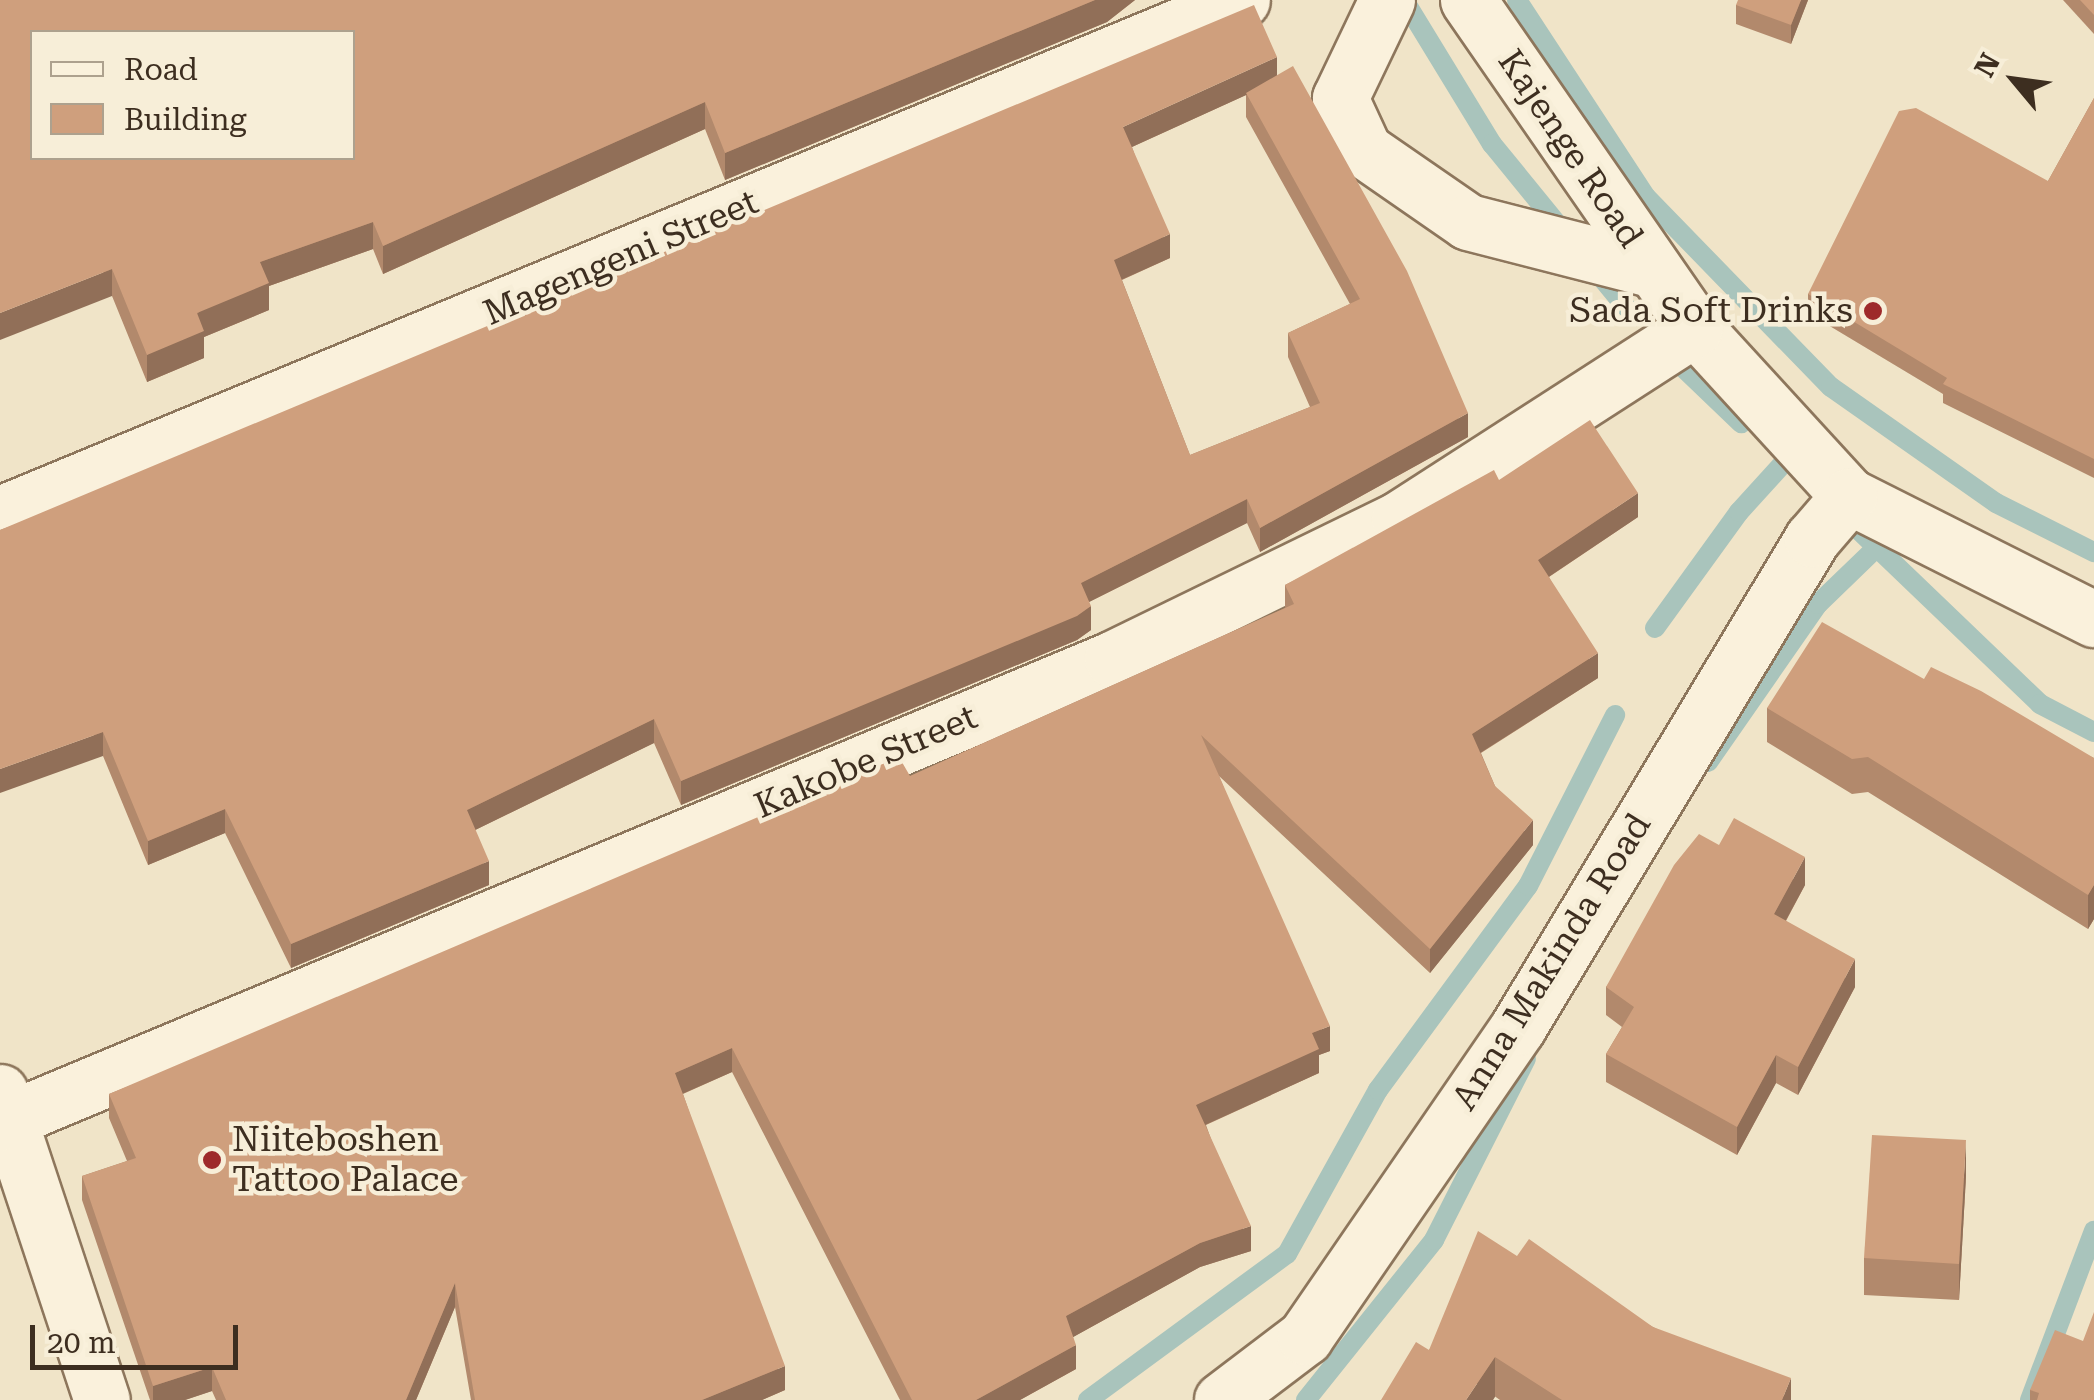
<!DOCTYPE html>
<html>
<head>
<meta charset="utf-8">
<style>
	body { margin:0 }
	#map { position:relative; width:2094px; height:1400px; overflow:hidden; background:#f0e4c8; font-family:"Roboto Serif",serif }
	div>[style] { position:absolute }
	.stream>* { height:20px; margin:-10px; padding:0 10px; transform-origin:10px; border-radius:10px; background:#a9c4bc }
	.roads { filter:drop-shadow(2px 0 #8d765c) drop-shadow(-2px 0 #8d765c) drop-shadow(0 2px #8d765c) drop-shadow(0 -2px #8d765c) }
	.minor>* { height:55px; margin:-27.5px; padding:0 27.5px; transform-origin:27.5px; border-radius:27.5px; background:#faf1dc }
	.wall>* { inset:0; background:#b2896c }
	.shaded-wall>* { inset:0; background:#916f58 }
	.building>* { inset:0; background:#cf9f7d }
	.dots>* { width:28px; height:28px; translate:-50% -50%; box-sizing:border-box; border:5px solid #f7eed8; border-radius:50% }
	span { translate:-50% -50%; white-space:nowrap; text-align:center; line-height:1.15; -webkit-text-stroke:9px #f7eed8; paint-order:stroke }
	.street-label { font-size:35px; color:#3d2e20 }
	.poi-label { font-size:35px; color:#3d2e20 }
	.right { translate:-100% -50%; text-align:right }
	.left { translate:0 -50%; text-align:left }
	.legend { position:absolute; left:30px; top:30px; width:325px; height:130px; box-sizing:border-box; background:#f7eed8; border:2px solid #ada18e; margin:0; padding:12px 18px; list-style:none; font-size:30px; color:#3d2e20 }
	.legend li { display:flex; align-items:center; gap:20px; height:50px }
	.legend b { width:50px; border:2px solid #ada18e }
	.north { position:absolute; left:1964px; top:30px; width:100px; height:100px; -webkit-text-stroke:8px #f7eed8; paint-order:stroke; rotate:299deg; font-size:28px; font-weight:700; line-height:40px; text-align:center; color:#3d2e20 }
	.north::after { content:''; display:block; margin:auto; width:35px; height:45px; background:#3d2e20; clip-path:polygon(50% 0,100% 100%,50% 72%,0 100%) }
	.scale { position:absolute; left:30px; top:1325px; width:208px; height:45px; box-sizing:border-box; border:5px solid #3d2e20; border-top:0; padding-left:12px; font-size:30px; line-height:35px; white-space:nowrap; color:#3d2e20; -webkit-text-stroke:8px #f7eed8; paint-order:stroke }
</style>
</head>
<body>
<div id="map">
	<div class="stream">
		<i style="left:1404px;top:0;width:169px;rotate:58.6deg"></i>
		<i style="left:1492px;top:144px;width:119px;rotate:50.8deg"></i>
		<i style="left:1517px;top:0;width:235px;rotate:56.8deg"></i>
		<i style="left:1646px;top:197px;width:265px;rotate:45.8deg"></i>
		<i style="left:1831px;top:387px;width:202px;rotate:35.1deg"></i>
		<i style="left:1996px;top:503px;width:110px;rotate:26.6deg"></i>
		<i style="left:1592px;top:266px;width:52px;rotate:50.5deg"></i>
		<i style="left:1667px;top:352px;width:103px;rotate:43.8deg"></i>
		<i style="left:1841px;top:513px;width:276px;rotate:43.8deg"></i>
		<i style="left:2040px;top:704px;width:61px;rotate:27.4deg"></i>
		<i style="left:1655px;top:628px;width:143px;rotate:-54.1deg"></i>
		<i style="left:1739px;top:512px;width:73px;rotate:-47.8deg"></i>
		<i style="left:1788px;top:458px;width:17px;rotate:45deg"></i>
		<i style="left:1708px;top:762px;width:193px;rotate:-55.2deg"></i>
		<i style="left:1818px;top:604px;width:79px;rotate:-44deg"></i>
		<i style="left:1088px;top:1400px;width:247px;rotate:-36.3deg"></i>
		<i style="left:1287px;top:1254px;width:188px;rotate:-61deg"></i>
		<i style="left:1378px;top:1090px;width:253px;rotate:-53.7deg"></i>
		<i style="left:1528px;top:886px;width:192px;rotate:-63deg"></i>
		<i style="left:1306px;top:1400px;width:205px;rotate:-51.3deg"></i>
		<i style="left:1434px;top:1240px;width:203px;rotate:-63.1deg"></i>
		<i style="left:2030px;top:1400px;width:181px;rotate:-69.3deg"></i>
	</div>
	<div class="roads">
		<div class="minor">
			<i style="left:1387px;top:0;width:109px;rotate:115.6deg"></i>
			<i style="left:1340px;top:98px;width:57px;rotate:65.2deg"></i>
			<i style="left:1364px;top:150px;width:126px;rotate:34.7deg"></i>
			<i style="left:1468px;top:222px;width:189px;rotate:14.4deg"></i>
			<i style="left:1468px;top:0;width:399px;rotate:55.3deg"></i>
			<i style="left:1695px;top:328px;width:228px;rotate:47.5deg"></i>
			<i style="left:1849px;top:496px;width:274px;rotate:26.7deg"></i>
			<i style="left:0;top:514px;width:1344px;rotate:-22.48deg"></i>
			<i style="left:0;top:1092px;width:324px;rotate:71.7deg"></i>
			<i style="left:0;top:1123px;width:1205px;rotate:-22.65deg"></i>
			<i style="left:1112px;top:659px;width:319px;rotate:-26deg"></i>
			<i style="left:1399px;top:519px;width:352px;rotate:-32.8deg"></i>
			<i style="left:1222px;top:1400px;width:104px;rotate:-37.2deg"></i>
			<i style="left:1305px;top:1337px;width:376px;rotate:-55.5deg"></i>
			<i style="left:1518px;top:1027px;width:570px;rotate:-58.93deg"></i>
			<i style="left:1812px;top:539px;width:57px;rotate:-49.3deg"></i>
		</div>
	</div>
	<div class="wall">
		<i style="clip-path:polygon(0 0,1135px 0,1107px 22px,725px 180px,705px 129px,383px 274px,373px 249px,269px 286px,269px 310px,204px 337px,204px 358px,147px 382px,112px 296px)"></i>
		<i style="clip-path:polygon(1808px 0,1791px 44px,1736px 24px,1736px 5px)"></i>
		<i style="clip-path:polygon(2063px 0,2094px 0,2094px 34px)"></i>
		<i style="clip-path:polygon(evenodd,1277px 75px,1468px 437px,1260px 552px,1247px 523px,1089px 602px,1091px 630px,1077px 640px,681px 805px,654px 743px,475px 830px,489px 885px,291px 968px,225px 833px,148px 865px,103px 756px,0 530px,1277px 75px,1246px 95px,1246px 117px,1350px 304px,1288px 333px,1288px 357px,1310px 407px,1190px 455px,1122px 280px,1170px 258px,1132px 147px,1246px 95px)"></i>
		<i style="clip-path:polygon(2094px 98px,2094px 478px,1943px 403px,1943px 394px,1808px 313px,1808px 294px,2048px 181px)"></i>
		<i style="clip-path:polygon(1499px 480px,1638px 517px,1549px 577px,1598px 678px,1481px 753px,1495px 786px,1533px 845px,1430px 973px,1219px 776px,1330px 1051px,1319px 1055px,1319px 1073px,1206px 1125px,1251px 1251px,1200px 1267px,1073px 1337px,1076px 1369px,1020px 1400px,900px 1400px,732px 1072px,683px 1094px,785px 1390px,762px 1400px,471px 1400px,455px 1307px,416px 1400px,216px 1400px,212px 1391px,185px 1400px,150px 1400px,82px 1200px,82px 1176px,127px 1161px,109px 1118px,109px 1094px,910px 776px,1285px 608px,1285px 585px)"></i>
		<i style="clip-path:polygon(1924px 679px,2094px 758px,2094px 919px,2088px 929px,1868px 792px,1852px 794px,1767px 742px,1767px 708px)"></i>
		<i style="clip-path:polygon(1719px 845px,1805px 885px,1786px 921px,1855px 987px,1798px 1095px,1776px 1083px,1737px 1155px,1606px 1082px,1606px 1054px,1622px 1027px,1606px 1015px,1606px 987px)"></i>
		<i style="clip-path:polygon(1966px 1176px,1959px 1300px,1864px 1295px,1864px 1258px)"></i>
		<i style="clip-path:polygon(1517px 1256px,1653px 1327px,1791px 1400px,1500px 1400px,1429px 1350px)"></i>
		<i style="clip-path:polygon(2083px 1341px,2094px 1400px,2030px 1400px,2030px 1390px)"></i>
	</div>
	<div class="shaded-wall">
		<i style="clip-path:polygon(1095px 0,1135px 0,1107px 22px,725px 180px,725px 153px)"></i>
		<i style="clip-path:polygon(1801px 0,1808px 0,1791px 44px,1791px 25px)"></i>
		<i style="clip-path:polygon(1277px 57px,1277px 81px,1123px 151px,1123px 127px)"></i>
		<i style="clip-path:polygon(705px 102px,705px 129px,383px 274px,383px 246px)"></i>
		<i style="clip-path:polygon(373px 222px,373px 249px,269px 286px,269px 310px,204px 337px,204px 358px,147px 382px,147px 355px,260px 262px)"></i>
		<i style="clip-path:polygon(1170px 234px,1170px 258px,1114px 283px,1114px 260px)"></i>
		<i style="clip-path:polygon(112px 269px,112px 296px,0 340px,0 313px)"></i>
		<i style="clip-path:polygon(1468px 413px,1468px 437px,1260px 552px,1260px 528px)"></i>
		<i style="clip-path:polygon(1638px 493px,1638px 517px,1538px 584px,1538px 560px)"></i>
		<i style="clip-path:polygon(1247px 499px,1247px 523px,1081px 606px,1081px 583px)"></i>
		<i style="clip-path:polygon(1091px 606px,1091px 630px,1077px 640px,681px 805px,681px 781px)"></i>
		<i style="clip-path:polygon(1598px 653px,1598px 678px,1472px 758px,1472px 734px)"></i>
		<i style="clip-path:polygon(654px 719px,654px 743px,467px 834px,467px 810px)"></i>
		<i style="clip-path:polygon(103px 732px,103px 756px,0 793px,0 769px)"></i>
		<i style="clip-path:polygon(225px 809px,225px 833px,148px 865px,148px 841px)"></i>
		<i style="clip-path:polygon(1533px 820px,1533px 845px,1430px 973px,1430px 949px)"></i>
		<i style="clip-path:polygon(1805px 857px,1805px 885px,1774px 942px,1774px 914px)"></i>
		<i style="clip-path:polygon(489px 861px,489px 885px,291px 968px,291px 944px)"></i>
		<i style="clip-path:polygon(2094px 885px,2094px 919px,2088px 929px,2088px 895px)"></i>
		<i style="clip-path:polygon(1855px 959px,1855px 987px,1798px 1095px,1798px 1067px)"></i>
		<i style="clip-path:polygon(1330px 1026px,1330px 1051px,1319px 1055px,1319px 1073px,1196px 1129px,1196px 1105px,1312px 1033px)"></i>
		<i style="clip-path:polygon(732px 1048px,732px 1072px,675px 1097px,675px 1073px)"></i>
		<i style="clip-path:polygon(1776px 1055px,1776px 1083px,1737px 1155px,1737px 1127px)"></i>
		<i style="clip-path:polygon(1966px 1140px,1966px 1176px,1959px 1300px,1959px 1264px)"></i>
		<i style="clip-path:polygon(1251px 1226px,1251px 1251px,1200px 1267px,1066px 1341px,1066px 1316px,1200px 1243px)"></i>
		<i style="clip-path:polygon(455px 1283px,455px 1307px,416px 1400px,406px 1400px)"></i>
		<i style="clip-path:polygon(1076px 1345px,1076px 1369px,1020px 1400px,976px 1400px)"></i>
		<i style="clip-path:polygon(1495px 1357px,1495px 1397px,1493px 1400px,1466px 1400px)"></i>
		<i style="clip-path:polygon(785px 1366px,785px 1390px,762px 1400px,702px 1400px)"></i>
		<i style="clip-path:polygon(212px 1367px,212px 1391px,185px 1400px,153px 1400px,153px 1386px)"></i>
		<i style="clip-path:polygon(1791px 1378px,1791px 1400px,1782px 1400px)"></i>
	</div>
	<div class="building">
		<i style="clip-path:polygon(evenodd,0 0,1095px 0,725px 153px,705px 102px,383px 246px,373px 222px,260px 262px,269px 283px,197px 313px,204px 331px,147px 355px,112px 269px,0 313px,0 0,32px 32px,352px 32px,352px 158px,32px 158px,32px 32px)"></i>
		<i style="clip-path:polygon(1738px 0,1801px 0,1791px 25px,1736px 5px)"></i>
		<i style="clip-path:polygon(2080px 0,2094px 0,2094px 15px)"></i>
		<i style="clip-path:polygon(1254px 5px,1277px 57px,1123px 127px,1170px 234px,1114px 260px,1190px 455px,1320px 403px,1288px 333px,1360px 299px,1246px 93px,1293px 66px,1407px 271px,1468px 413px,1260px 528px,1247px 499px,1081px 583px,1091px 606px,1077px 616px,681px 781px,654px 719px,467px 810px,489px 861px,291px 944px,225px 809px,148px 841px,103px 732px,0 769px,0 530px)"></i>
		<i style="clip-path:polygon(2094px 98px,2094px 459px,1943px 384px,1947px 378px,1808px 294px,1899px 111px,1916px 108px,2048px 181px)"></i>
		<i style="clip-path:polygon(1590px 420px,1638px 493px,1538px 560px,1598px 653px,1472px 734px,1495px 786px,1533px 820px,1430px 949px,1201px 735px,1330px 1026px,1312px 1033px,1319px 1049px,1196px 1105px,1251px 1226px,1200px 1243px,1066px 1316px,1076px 1345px,976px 1400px,912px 1400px,732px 1048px,675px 1073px,785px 1366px,702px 1400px,475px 1400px,455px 1283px,406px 1400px,226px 1400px,212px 1367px,153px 1386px,82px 1176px,136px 1158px,109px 1094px,899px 757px,910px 776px,1294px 604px,1285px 585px,1494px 470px,1499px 480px)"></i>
		<i style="clip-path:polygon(1822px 622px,1924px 679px,1931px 667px,1981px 691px,2094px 758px,2094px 885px,2088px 895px,1868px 757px,1852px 759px,1767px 708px)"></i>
		<i style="clip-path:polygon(1734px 818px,1805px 857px,1774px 914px,1855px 959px,1798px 1067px,1776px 1055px,1737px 1127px,1606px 1054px,1634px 1007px,1606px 987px,1674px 865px,1699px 834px,1719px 845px)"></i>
		<i style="clip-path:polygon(1872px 1135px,1966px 1140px,1959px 1264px,1864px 1258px)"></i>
		<i style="clip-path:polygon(1478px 1231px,1517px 1256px,1529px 1239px,1653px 1327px,1791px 1378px,1782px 1400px,1562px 1400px,1495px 1357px,1466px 1400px,1381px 1400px,1416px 1342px,1429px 1350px)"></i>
		<i style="clip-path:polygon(2094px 1312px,2094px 1400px,2037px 1400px,2039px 1393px,2030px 1390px,2055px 1330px,2083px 1341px)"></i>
	</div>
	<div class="dots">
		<i style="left:1873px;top:311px;background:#9e2a2b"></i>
		<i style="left:212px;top:1160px;background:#9e2a2b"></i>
	</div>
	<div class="street-label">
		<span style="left:1570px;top:149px;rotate:56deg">Kajenge Road</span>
		<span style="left:621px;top:258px;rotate:-23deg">Magengeni Street</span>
		<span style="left:866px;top:762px;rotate:-23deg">Kakobe Street</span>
		<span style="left:1552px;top:962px;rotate:-58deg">Anna Makinda Road</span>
	</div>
	<div class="poi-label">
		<span class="right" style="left:1853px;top:311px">Sada Soft Drinks</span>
		<span class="left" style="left:232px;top:1160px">Niiteboshen<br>Tattoo Palace</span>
	</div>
	<ul class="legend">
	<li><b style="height:12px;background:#faf1dc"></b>Road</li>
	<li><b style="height:28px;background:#cf9f7d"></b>Building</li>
	</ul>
	<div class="north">N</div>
	<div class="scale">20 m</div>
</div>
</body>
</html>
